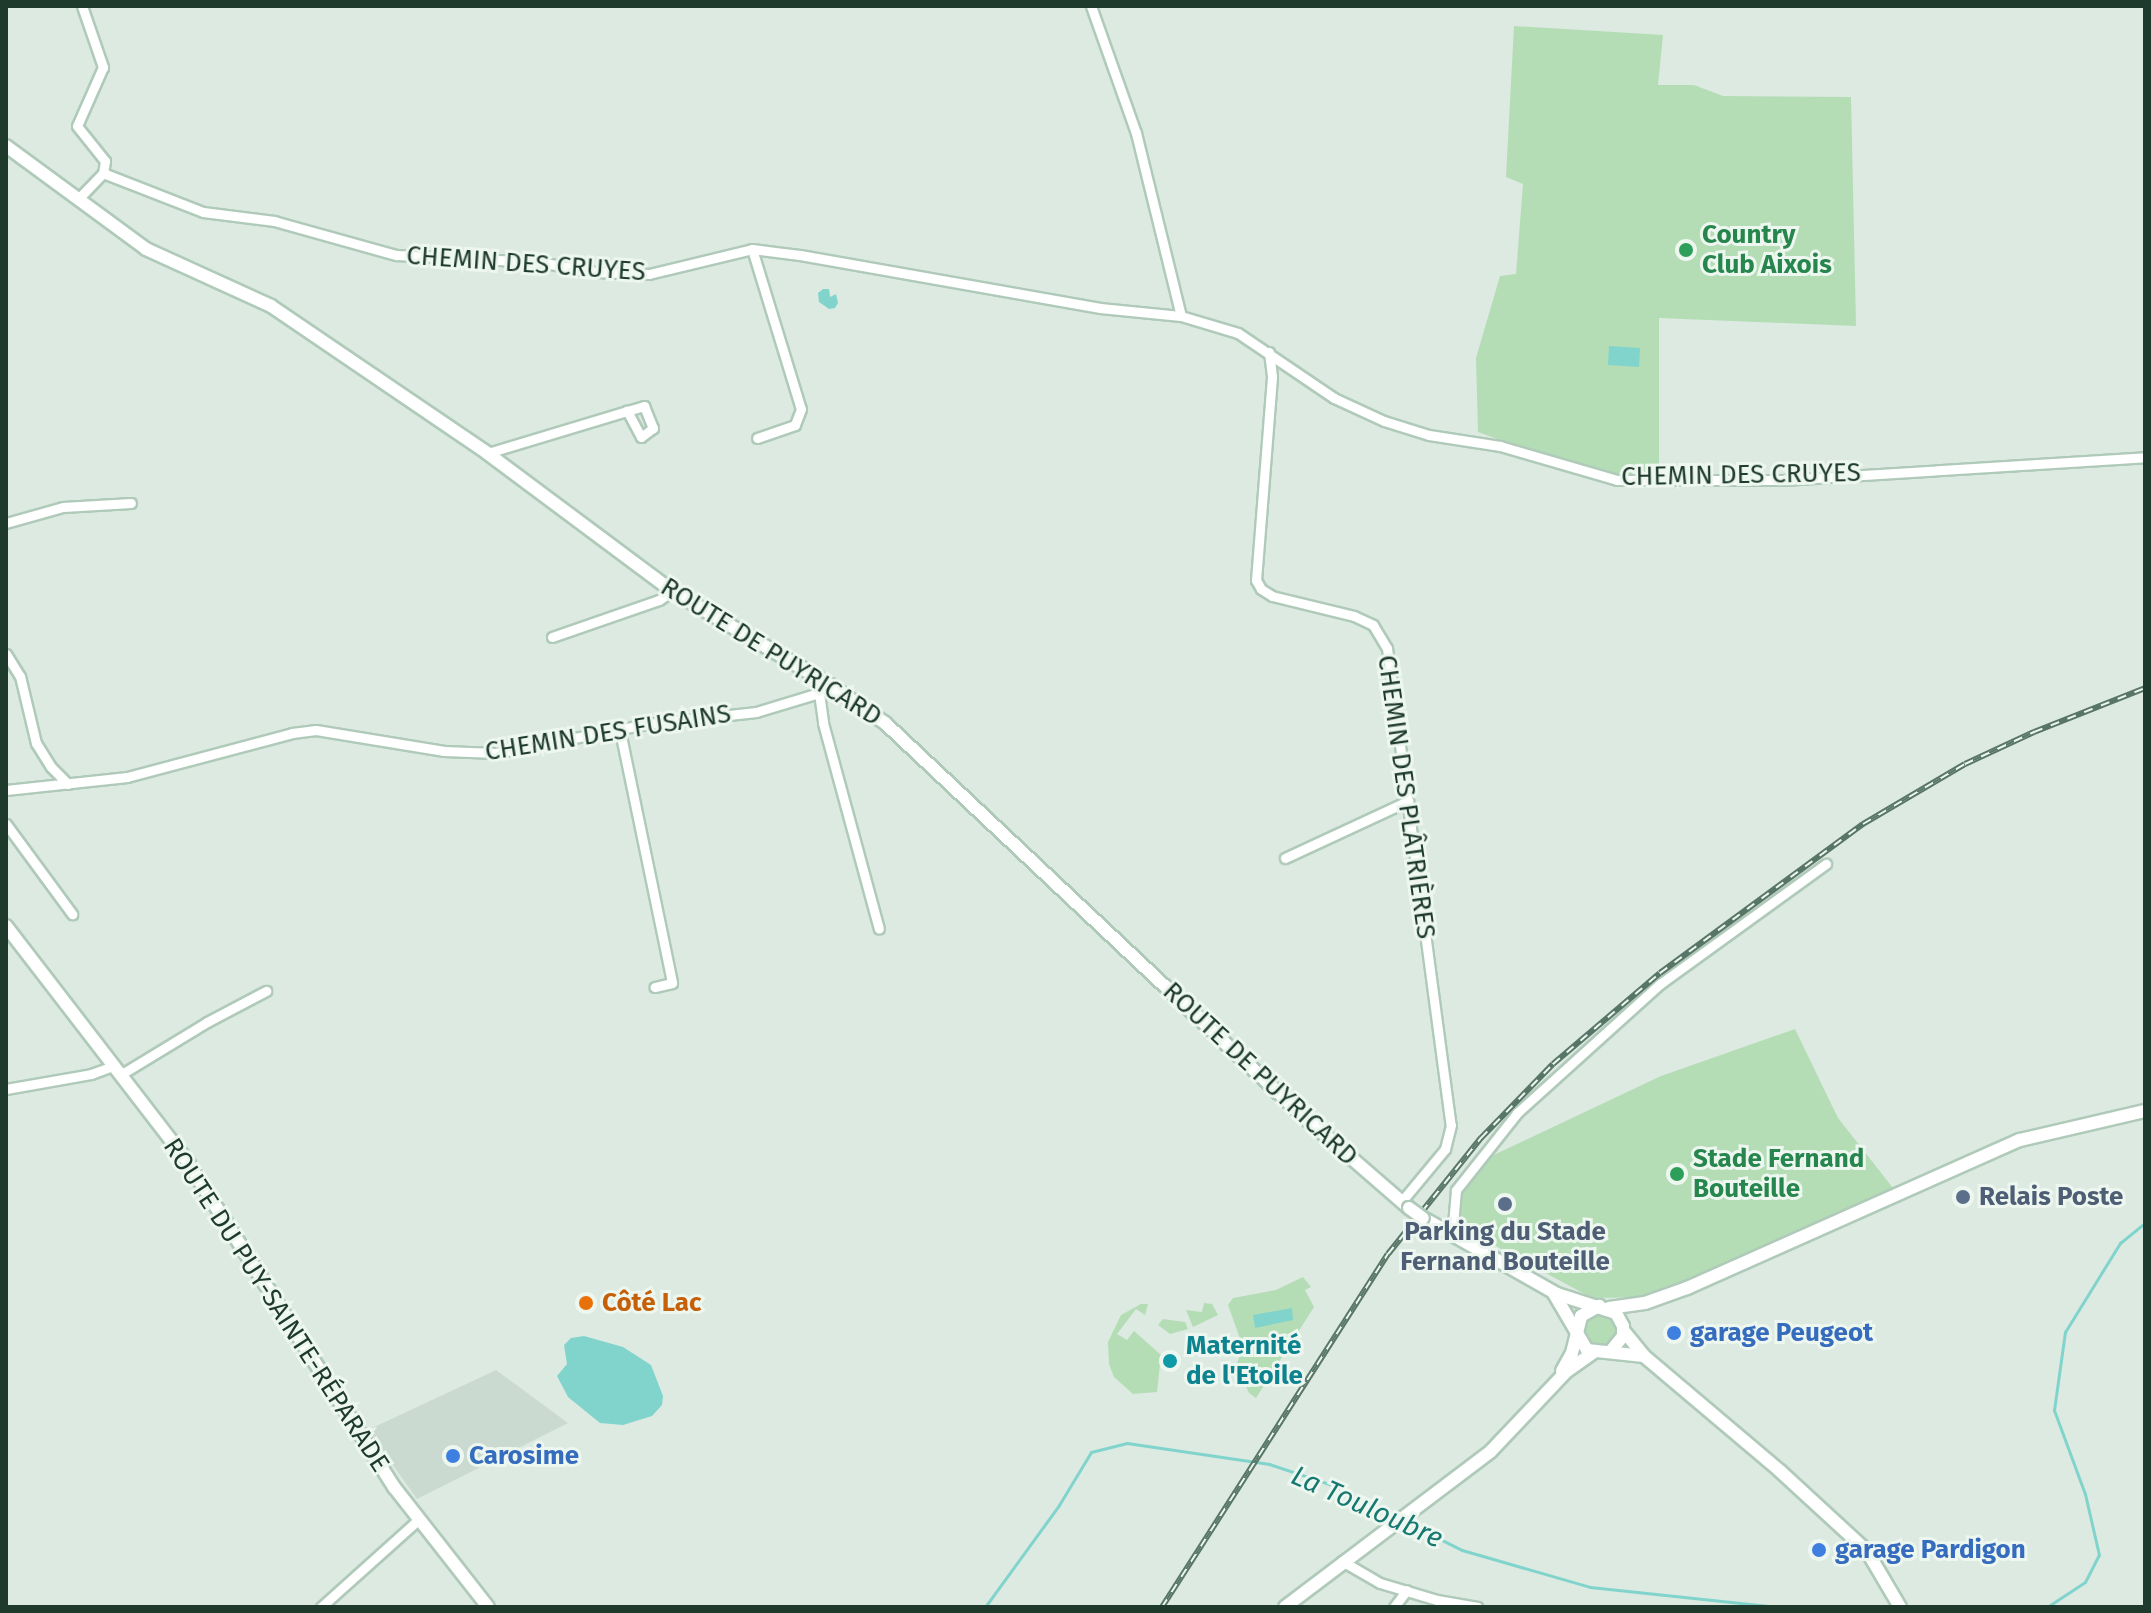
<!DOCTYPE html>
<html>
<head>
<meta charset="utf-8">
<style>
	body { margin:0 }
	#map { position:relative; width:2151px; height:1613px; overflow:hidden; background:#ddeae1; font-family:"Fira Sans",sans-serif }
	div>[style] { position:absolute }
	.built>* { inset:0; background:#cbdad0 }
	.green>* { inset:0; background:#b4ddb5 }
	.round { border-radius:50% }
	.water>* { inset:0; background:#81d4cc }
	.stream>* { height:3px; margin:-1.5px; padding:0 1.5px; transform-origin:1.5px; border-radius:1.5px; background:#81d4cc }
	.roads { filter:drop-shadow(2px 0 #b0caba) drop-shadow(-2px 0 #b0caba) drop-shadow(0 2px #b0caba) drop-shadow(0 -2px #b0caba) }
	.street>* { height:9px; margin:-4.5px; padding:0 4.5px; transform-origin:4.5px; border-radius:4.5px; background:#fff }
	.secondary>* { height:12px; margin:-6px; padding:0 6px; transform-origin:6px; border-radius:6px; background:#fff }
	.rail>* { height:6px; margin-top:-3px; transform-origin:0; background:repeating-linear-gradient(90deg,#edf7f0 0 9px,#587667 0 18px); box-sizing:border-box; border-block:2px solid #587667 }
	.bridges { filter:drop-shadow(2px 0 #b0caba) drop-shadow(-2px 0 #b0caba) drop-shadow(0 2px #b0caba) drop-shadow(0 -2px #b0caba) }
	.secondary-bridge>* { height:12px; margin:-6px; padding:0 6px; transform-origin:6px; border-radius:6px; background:#fff }
	.dots>* { width:22px; height:22px; translate:-50% -50%; box-sizing:border-box; border:4px solid #edf7f0; border-radius:50% }
	span { translate:-50% -50%; white-space:nowrap; text-align:center; line-height:1.15; -webkit-text-stroke:6px #edf7f0; paint-order:stroke }
	.leisure-label { font-size:26px; color:#27864d; font-weight:700 }
	.left { translate:0 -50%; text-align:left }
	.street-label { font-size:26px; color:#1e3a2c }
	.service-label { font-size:26px; color:#4e5e75; font-weight:700 }
	.food-label { font-size:26px; color:#c56008; font-weight:700 }
	.shop-label { font-size:26px; color:#366cbe; font-weight:700 }
	.culture-label { font-size:26px; color:#0d838f; font-weight:700 }
	.water-label { font-size:28px; color:#167971; font-style:italic }
	.frame { position:absolute; inset:0; border:8px solid #1e3a2c; pointer-events:none }
</style>
</head>
<body>
<div id="map">
	<div class="built">
		<i style="clip-path:polygon(496px 1370px,568px 1423px,417px 1499px,368px 1430px)"></i>
	</div>
	<div class="green">
		<i style="clip-path:polygon(1514px 26px,1663px 35px,1658px 85px,1694px 85px,1723px 96px,1851px 97px,1856px 326px,1659px 318px,1659px 477px,1613px 475px,1576px 467px,1478px 432px,1476px 358px,1500px 276px,1516px 274px,1523px 184px,1506px 177px)"></i>
		<i style="clip-path:polygon(1795px 1029px,1838px 1118px,1893px 1188px,1652px 1297px,1592px 1298px,1455px 1224px,1457px 1196px,1483px 1160px,1661px 1076px)"></i>
		<i style="clip-path:polygon(1303px 1277px,1311px 1287px,1305px 1290px,1314px 1307px,1256px 1398px,1249px 1393px,1236px 1366px,1243px 1347px,1228px 1305px,1233px 1298px,1276px 1290px)"></i>
		<i style="clip-path:polygon(1204px 1303px,1212px 1304px,1218px 1315px,1193px 1327px,1186px 1310px,1202px 1312px)"></i>
		<i style="clip-path:polygon(1141px 1304px,1148px 1304px,1145px 1315px,1136px 1309px,1117px 1334px,1127px 1340px,1134px 1331px,1161px 1355px,1157px 1392px,1133px 1394px,1114px 1377px,1109px 1364px,1108px 1342px,1121px 1315px)"></i>
		<i class="round" style="left:1584px;top:1315px;width:32px;height:32px"></i>
		<i style="clip-path:polygon(1163px 1319px,1185px 1322px,1188px 1329px,1170px 1334px,1158px 1325px)"></i>
	</div>
	<div class="water">
		<i style="clip-path:polygon(823px 289px,829px 289px,830px 297px,836px 294px,838px 303px,835px 308px,829px 309px,819px 302px,818px 293px)"></i>
		<i style="clip-path:polygon(1609px 346px,1640px 348px,1639px 367px,1608px 365px)"></i>
		<i style="clip-path:polygon(1292px 1308px,1293px 1320px,1255px 1328px,1253px 1315px)"></i>
		<i style="clip-path:polygon(584px 1336px,623px 1347px,651px 1365px,663px 1396px,662px 1405px,652px 1416px,623px 1425px,600px 1423px,568px 1397px,557px 1376px,567px 1364px,564px 1345px,571px 1338px)"></i>
	</div>
	<div class="stream">
		<i style="left:1404px;top:1521px;width:65px;rotate:26.6deg"></i>
		<i style="left:1462px;top:1550px;width:133px;rotate:16.1deg"></i>
		<i style="left:1590px;top:1587px;width:189px;rotate:6.1deg"></i>
		<i style="left:985px;top:1607px;width:126px;rotate:-54deg"></i>
		<i style="left:1059px;top:1505px;width:62px;rotate:-58.9deg"></i>
		<i style="left:1091px;top:1452px;width:37px;rotate:-14deg"></i>
		<i style="left:1127px;top:1443px;width:144px;rotate:8.4deg"></i>
		<i style="left:1269px;top:1464px;width:66px;rotate:18.4deg"></i>
		<i style="left:1332px;top:1485px;width:73px;rotate:26.9deg"></i>
		<i style="left:1970px;top:1607px;width:11px"></i>
		<i style="left:2047px;top:1607px;width:45px;rotate:-33.3deg"></i>
		<i style="left:2085px;top:1582px;width:30px;rotate:-63deg"></i>
		<i style="left:2099px;top:1555px;width:63px;rotate:-102.9deg"></i>
		<i style="left:2085px;top:1494px;width:90px;rotate:-110.3deg"></i>
		<i style="left:2054px;top:1410px;width:79px;rotate:-82deg"></i>
		<i style="left:2065px;top:1332px;width:105px;rotate:-58.3deg"></i>
		<i style="left:2120px;top:1243px;width:32px;rotate:-39deg"></i>
	</div>
	<div class="roads">
		<div class="street">
			<i style="left:82px;top:6px;width:65px;rotate:71deg"></i>
			<i style="left:103px;top:67px;width:64px;rotate:113.8deg"></i>
			<i style="left:77px;top:126px;width:45px;rotate:51.3deg"></i>
			<i style="left:105px;top:161px;width:12px;rotate:99deg"></i>
			<i style="left:1091px;top:6px;width:135px;rotate:70.5deg"></i>
			<i style="left:1136px;top:133px;width:188px;rotate:76.2deg"></i>
			<i style="left:78px;top:199px;width:36px;rotate:-46deg"></i>
			<i style="left:103px;top:173px;width:107px;rotate:21.3deg"></i>
			<i style="left:203px;top:212px;width:72px;rotate:7.2deg"></i>
			<i style="left:274px;top:221px;width:127px;rotate:15.6deg"></i>
			<i style="left:396px;top:255px;width:143px;rotate:2.8deg"></i>
			<i style="left:539px;top:262px;width:57px;rotate:10.1deg"></i>
			<i style="left:595px;top:272px;width:54px;rotate:2.1deg"></i>
			<i style="left:649px;top:274px;width:106px;rotate:-13.6deg"></i>
			<i style="left:752px;top:249px;width:48px;rotate:7.1deg"></i>
			<i style="left:800px;top:255px;width:305px;rotate:10deg"></i>
			<i style="left:1100px;top:308px;width:81px;rotate:5.6deg"></i>
			<i style="left:1181px;top:316px;width:59px;rotate:16.6deg"></i>
			<i style="left:1238px;top:333px;width:116px;rotate:34.1deg"></i>
			<i style="left:1334px;top:398px;width:55px;rotate:24.7deg"></i>
			<i style="left:1384px;top:421px;width:47px;rotate:17.3deg"></i>
			<i style="left:1429px;top:435px;width:72px;rotate:8.8deg"></i>
			<i style="left:1500px;top:446px;width:122px;rotate:16.2deg"></i>
			<i style="left:1617px;top:480px;width:166px"></i>
			<i style="left:1783px;top:480px;width:363px;rotate:-3.6deg"></i>
			<i style="left:752px;top:249px;width:167px;rotate:73deg"></i>
			<i style="left:801px;top:409px;width:17px;rotate:111deg"></i>
			<i style="left:795px;top:425px;width:40px;rotate:161.1deg"></i>
			<i style="left:1269px;top:352px;width:25px;rotate:83deg"></i>
			<i style="left:1272px;top:377px;width:204px;rotate:94.5deg"></i>
			<i style="left:1256px;top:580px;width:10px;rotate:61deg"></i>
			<i style="left:1261px;top:589px;width:13px;rotate:32deg"></i>
			<i style="left:1272px;top:596px;width:84px;rotate:13.7deg"></i>
			<i style="left:1354px;top:616px;width:21px;rotate:25deg"></i>
			<i style="left:1373px;top:625px;width:27px;rotate:59deg"></i>
			<i style="left:1387px;top:648px;width:481px;rotate:82.4deg"></i>
			<i style="left:1451px;top:1125px;width:25px;rotate:104deg"></i>
			<i style="left:1445px;top:1149px;width:69px;rotate:129.7deg"></i>
			<i style="left:487px;top:453px;width:4px;rotate:-14deg"></i>
			<i style="left:491px;top:452px;width:142px;rotate:-16.8deg"></i>
			<i style="left:627px;top:411px;width:18px;rotate:-16deg"></i>
			<i style="left:644px;top:406px;width:24px;rotate:68deg"></i>
			<i style="left:653px;top:428px;width:15px;rotate:143deg"></i>
			<i style="left:641px;top:437px;width:30px;rotate:-118deg"></i>
			<i style="left:6px;top:523px;width:59px;rotate:-15.7deg"></i>
			<i style="left:63px;top:507px;width:68px;rotate:-3.4deg"></i>
			<i style="left:552px;top:637px;width:113px;rotate:-19.1deg"></i>
			<i style="left:659px;top:600px;width:16px;rotate:-35deg"></i>
			<i style="left:6px;top:654px;width:26px;rotate:58deg"></i>
			<i style="left:20px;top:676px;width:69px;rotate:76.6deg"></i>
			<i style="left:36px;top:743px;width:28px;rotate:58deg"></i>
			<i style="left:51px;top:767px;width:24px;rotate:45deg"></i>
			<i style="left:819px;top:693px;width:30px;rotate:82deg"></i>
			<i style="left:823px;top:723px;width:213px;rotate:74.8deg"></i>
			<i style="left:620px;top:731px;width:257px;rotate:78.3deg"></i>
			<i style="left:672px;top:983px;width:18px;rotate:167deg"></i>
			<i style="left:6px;top:790px;width:122px;rotate:-6.1deg"></i>
			<i style="left:127px;top:777px;width:171px;rotate:-14.9deg"></i>
			<i style="left:292px;top:733px;width:24px;rotate:-7deg"></i>
			<i style="left:316px;top:730px;width:130px;rotate:9.3deg"></i>
			<i style="left:444px;top:751px;width:52px;rotate:2.2deg"></i>
			<i style="left:496px;top:753px;width:154px;rotate:-10.9deg"></i>
			<i style="left:647px;top:724px;width:110px;rotate:-6.3deg"></i>
			<i style="left:756px;top:712px;width:66px;rotate:-16.8deg"></i>
			<i style="left:819px;top:693px;width:14px;rotate:-36deg"></i>
			<i style="left:6px;top:824px;width:112px;rotate:53.7deg"></i>
			<i style="left:1285px;top:858px;width:136px;rotate:-24.9deg"></i>
			<i style="left:120px;top:1075px;width:102px;rotate:-31.3deg"></i>
			<i style="left:207px;top:1022px;width:67px;rotate:-27.7deg"></i>
			<i style="left:6px;top:1089px;width:86px;rotate:-10deg"></i>
			<i style="left:91px;top:1074px;width:23px;rotate:-20deg"></i>
			<i style="left:1452px;top:1236px;width:46px;rotate:-85deg"></i>
			<i style="left:1456px;top:1190px;width:98px;rotate:-51.6deg"></i>
			<i style="left:1517px;top:1113px;width:193px;rotate:-42.1deg"></i>
			<i style="left:1660px;top:984px;width:205px;rotate:-35.9deg"></i>
			<i style="left:1342px;top:1561px;width:44px;rotate:30.1deg"></i>
			<i style="left:1380px;top:1583px;width:59px;rotate:16.6deg"></i>
			<i style="left:1437px;top:1600px;width:41px;rotate:9.9deg"></i>
			<i style="left:321px;top:1607px;width:132px;rotate:-41.9deg"></i>
			<i style="left:1394px;top:1607px;width:21px;rotate:-53deg"></i>
		</div>
		<div class="secondary">
			<i style="left:6px;top:146px;width:174px;rotate:36.3deg"></i>
			<i style="left:146px;top:249px;width:137px;rotate:24.5deg"></i>
			<i style="left:271px;top:306px;width:261px;rotate:34.2deg"></i>
			<i style="left:487px;top:453px;width:231px;rotate:36.7deg"></i>
			<i style="left:672px;top:591px;width:184px;rotate:30.7deg"></i>
			<i style="left:830px;top:685px;width:67px;rotate:34.6deg"></i>
			<i style="left:885px;top:723px;width:575px;rotate:43.24deg"></i>
			<i style="left:1304px;top:1117px;width:139px;rotate:40.9deg"></i>
			<i style="left:6px;top:926px;width:300px;rotate:52.4deg"></i>
			<i style="left:189px;top:1164px;width:383px;rotate:57.6deg"></i>
			<i style="left:394px;top:1487px;width:152px;rotate:51.9deg"></i>
			<i style="left:1423px;top:1218px;width:154px;rotate:29.6deg"></i>
			<i style="left:1557px;top:1294px;width:62px;rotate:17.9deg"></i>
			<i style="left:1616px;top:1313px;width:15px;rotate:62deg"></i>
			<i style="left:1623px;top:1326px;width:10px;rotate:90deg"></i>
			<i style="left:1623px;top:1336px;width:19px;rotate:129deg"></i>
			<i style="left:1553px;top:1292px;width:67px;rotate:59.6deg"></i>
			<i style="left:1587px;top:1350px;width:57px;rotate:6deg"></i>
			<i style="left:1609px;top:1308px;width:36px;rotate:-8deg"></i>
			<i style="left:1645px;top:1303px;width:45px;rotate:-19.7deg"></i>
			<i style="left:1687px;top:1288px;width:364px;rotate:-24deg"></i>
			<i style="left:2020px;top:1140px;width:128px;rotate:-13.1deg"></i>
			<i style="left:1623px;top:1330px;width:33px;rotate:51deg"></i>
			<i style="left:1644px;top:1356px;width:178px;rotate:40.2deg"></i>
			<i style="left:1780px;top:1471px;width:118px;rotate:42.6deg"></i>
			<i style="left:1867px;top:1551px;width:65px;rotate:59.5deg"></i>
			<i style="left:1562px;top:1371px;width:21px;rotate:-61deg"></i>
			<i style="left:1572px;top:1353px;width:38px;rotate:-76deg"></i>
			<i style="left:1581px;top:1316px;width:21px;rotate:-29deg"></i>
			<i style="left:1285px;top:1607px;width:258px;rotate:-37.1deg"></i>
			<i style="left:1491px;top:1451px;width:110px;rotate:-46.5deg"></i>
			<i style="left:1567px;top:1371px;width:32px;rotate:-35deg"></i>
		</div>
	</div>
	<div class="rail">
		<i style="left:1162px;top:1607px;width:419px;rotate:-57.4deg"></i>
		<i style="left:1388px;top:1254px;width:149px;rotate:-51.3deg"></i>
		<i style="left:1481px;top:1138px;width:103px;rotate:-45.8deg"></i>
		<i style="left:1553px;top:1064px;width:140px;rotate:-40.4deg"></i>
		<i style="left:1660px;top:973px;width:252px;rotate:-36.3deg"></i>
		<i style="left:1863px;top:824px;width:118px;rotate:-30.5deg"></i>
		<i style="left:1965px;top:764px;width:76px;rotate:-24.9deg"></i>
		<i style="left:2034px;top:732px;width:119px;rotate:-21.6deg"></i>
	</div>
	<div class="bridges">
		<div class="secondary-bridge">
			<i style="left:1409px;top:1208px;width:17px;rotate:36deg"></i>
		</div>
	</div>
	<div class="dots">
		<i style="left:1686px;top:250px;background:#2e9e5b"></i>
		<i style="left:1677px;top:1174px;background:#2e9e5b"></i>
		<i style="left:1963px;top:1197px;background:#5c6f8a"></i>
		<i style="left:1505px;top:1204px;background:#5c6f8a"></i>
		<i style="left:586px;top:1303px;background:#e8710a"></i>
		<i style="left:1674px;top:1333px;background:#3f7fe0"></i>
		<i style="left:1170px;top:1361px;background:#0f9aa8"></i>
		<i style="left:453px;top:1456px;background:#3f7fe0"></i>
		<i style="left:1819px;top:1550px;background:#3f7fe0"></i>
	</div>
	<div class="leisure-label">
		<span class="left" style="left:1702px;top:250px">Country<br>Club Aixois</span>
		<span class="left" style="left:1693px;top:1174px">Stade Fernand<br>Bouteille</span>
	</div>
	<div class="street-label">
		<span style="left:526px;top:264px;rotate:4deg">CHEMIN DES CRUYES</span>
		<span style="left:1741px;top:475px;rotate:-1deg">CHEMIN DES CRUYES</span>
		<span style="left:771px;top:652px;rotate:32deg">ROUTE DE PUYRICARD</span>
		<span style="left:608px;top:733px;rotate:-9deg">CHEMIN DES FUSAINS</span>
		<span style="left:1406px;top:797px;rotate:82deg">CHEMIN DES PLÂTRIÈRES</span>
		<span style="left:1260px;top:1074px;rotate:43deg">ROUTE DE PUYRICARD</span>
		<span style="left:276px;top:1305px;rotate:57deg">ROUTE DU PUY-SAINTE-RÉPARADE</span>
	</div>
	<div class="service-label">
		<span class="left" style="left:1979px;top:1197px">Relais Poste</span>
		<span style="left:1505px;top:1247px">Parking du Stade<br>Fernand Bouteille</span>
	</div>
	<div class="food-label">
		<span class="left" style="left:602px;top:1303px">Côté Lac</span>
	</div>
	<div class="shop-label">
		<span class="left" style="left:1690px;top:1333px">garage Peugeot</span>
		<span class="left" style="left:469px;top:1456px">Carosime</span>
		<span class="left" style="left:1835px;top:1550px">garage Pardigon</span>
	</div>
	<div class="culture-label">
		<span class="left" style="left:1186px;top:1361px">Maternité<br>de l'Etoile</span>
	</div>
	<div class="water-label">
		<span style="left:1367px;top:1507px;rotate:24deg">La Touloubre</span>
	</div>
	<div class="frame"></div>
</div>
</body>
</html>
